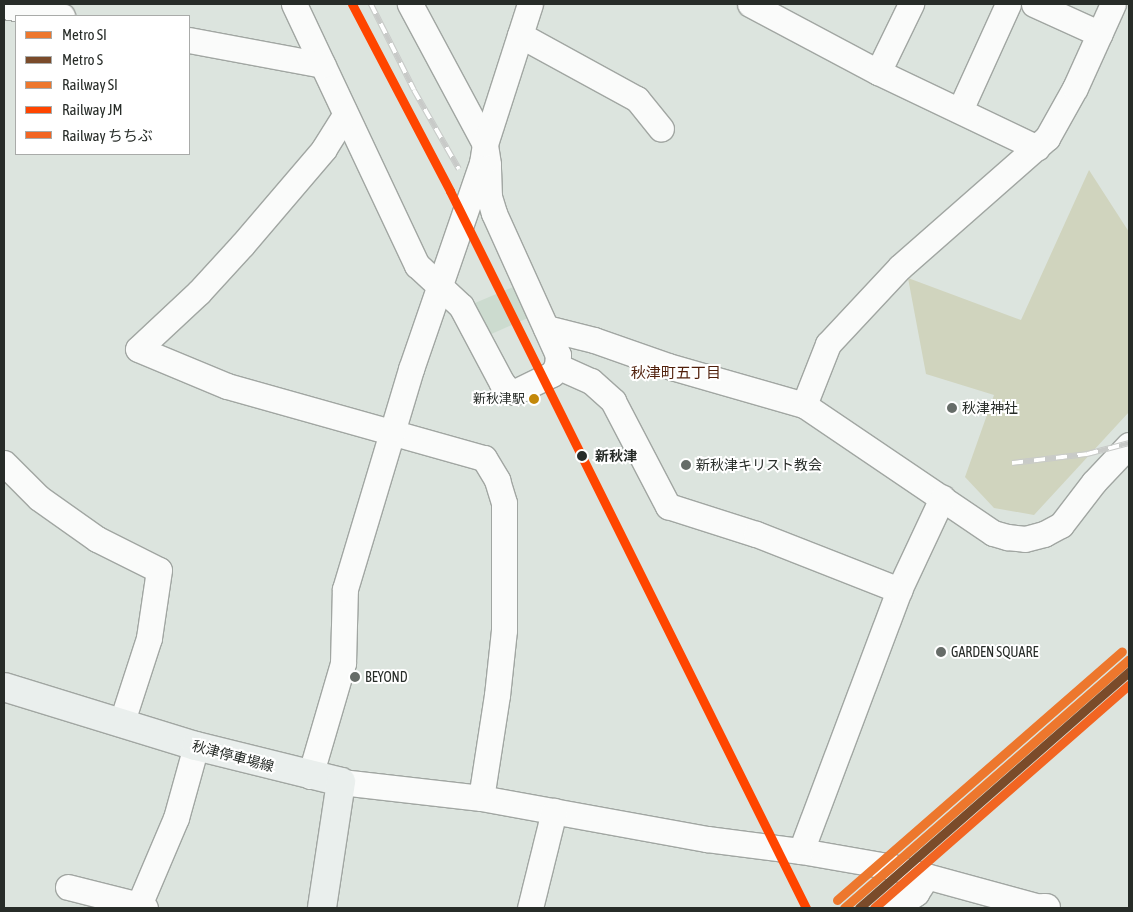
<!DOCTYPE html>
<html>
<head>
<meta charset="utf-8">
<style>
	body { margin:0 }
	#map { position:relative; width:1133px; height:912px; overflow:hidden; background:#dce4de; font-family:"Asap Condensed","Noto Sans JP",sans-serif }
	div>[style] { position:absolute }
	.built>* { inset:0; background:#ccdbcf }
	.green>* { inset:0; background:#d0d4be }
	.roads { filter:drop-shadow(1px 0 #a1a6a2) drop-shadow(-1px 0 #a1a6a2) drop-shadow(0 1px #a1a6a2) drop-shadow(0 -1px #a1a6a2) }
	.minor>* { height:25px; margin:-12.5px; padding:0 12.5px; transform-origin:12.5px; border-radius:12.5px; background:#fafbfa }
	.tertiary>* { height:28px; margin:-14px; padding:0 14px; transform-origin:14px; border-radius:14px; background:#fafbfa }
	.secondary>* { height:28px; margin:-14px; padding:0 14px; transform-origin:14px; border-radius:14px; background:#eaefed }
	.rail>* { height:5.5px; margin-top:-2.75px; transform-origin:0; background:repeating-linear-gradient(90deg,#fff 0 11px,#c8cac8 0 22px); box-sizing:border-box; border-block:1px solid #c8cac8 }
	.rail-1>* { height:9px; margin:-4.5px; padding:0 4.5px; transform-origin:4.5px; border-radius:4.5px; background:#ed772d }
	.rail-2>* { height:9px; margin:-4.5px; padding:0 4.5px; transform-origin:4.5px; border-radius:4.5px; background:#ff4500 }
	.rail-3>* { height:9px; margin:-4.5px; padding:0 4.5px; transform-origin:4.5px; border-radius:4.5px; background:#f26522 }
	.metro-1>* { height:9px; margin:-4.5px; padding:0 4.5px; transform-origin:4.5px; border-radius:4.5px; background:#ed772d }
	.metro-2>* { height:9px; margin:-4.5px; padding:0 4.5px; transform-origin:4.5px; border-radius:4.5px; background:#7a4b2a }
	.dots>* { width:14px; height:14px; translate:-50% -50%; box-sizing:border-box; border:2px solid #fff; border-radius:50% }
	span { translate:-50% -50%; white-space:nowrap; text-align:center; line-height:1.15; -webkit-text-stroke:4px #fff; paint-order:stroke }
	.bus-label { font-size:13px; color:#272c28 }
	.right { translate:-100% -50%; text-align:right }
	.poi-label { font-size:14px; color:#272c28 }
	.left { translate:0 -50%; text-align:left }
	.stop-label { font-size:14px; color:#272c28; font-weight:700 }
	.street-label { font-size:14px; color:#272c28 }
	.neighbourhood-label { font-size:15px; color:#501f0a }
	.frame { position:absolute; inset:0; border:5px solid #272c28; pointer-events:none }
	.legend { position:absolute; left:15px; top:15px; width:175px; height:140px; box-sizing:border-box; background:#fff; border:1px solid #a9aba9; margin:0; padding:6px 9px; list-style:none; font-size:15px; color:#272c28 }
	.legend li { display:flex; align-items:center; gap:10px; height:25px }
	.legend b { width:25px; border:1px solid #a9aba9 }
</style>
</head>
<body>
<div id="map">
	<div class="built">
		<i style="clip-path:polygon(525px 282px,539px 313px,480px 339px,463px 308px)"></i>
	</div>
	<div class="green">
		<i style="clip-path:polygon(1089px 170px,1129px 232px,1129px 412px,1034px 515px,994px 508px,965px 477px,994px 395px,926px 374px,908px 278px,1021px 320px)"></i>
	</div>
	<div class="roads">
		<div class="minor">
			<i style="left:294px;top:4px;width:289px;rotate:64.8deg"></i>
			<i style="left:417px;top:265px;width:60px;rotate:43deg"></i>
			<i style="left:461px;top:306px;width:87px;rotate:62deg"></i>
			<i style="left:502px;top:383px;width:9px;rotate:49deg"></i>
			<i style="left:508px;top:390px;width:7px;rotate:16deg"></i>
			<i style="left:515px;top:392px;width:41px;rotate:-25.9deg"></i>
			<i style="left:552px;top:374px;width:9px;rotate:-58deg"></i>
			<i style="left:557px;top:366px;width:11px;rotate:-85deg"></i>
			<i style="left:558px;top:355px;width:156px;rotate:-114.3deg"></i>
			<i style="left:494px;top:213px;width:17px;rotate:-107deg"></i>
			<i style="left:489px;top:197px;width:33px;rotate:-92deg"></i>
			<i style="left:488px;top:164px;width:20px;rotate:-99deg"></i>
			<i style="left:485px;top:144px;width:159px;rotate:-118.2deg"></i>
			<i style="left:750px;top:4px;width:145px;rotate:28deg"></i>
			<i style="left:878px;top:72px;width:176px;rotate:25.5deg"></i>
			<i style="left:1034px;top:4px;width:72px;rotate:24.4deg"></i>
			<i style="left:4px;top:6px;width:59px;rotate:9.8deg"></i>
			<i style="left:520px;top:35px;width:133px;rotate:28.7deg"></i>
			<i style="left:637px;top:99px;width:38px;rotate:51deg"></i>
			<i style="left:189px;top:40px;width:136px;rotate:10.6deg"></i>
			<i style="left:878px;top:72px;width:76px;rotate:-64.1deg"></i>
			<i style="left:960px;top:110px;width:116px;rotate:-65.6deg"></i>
			<i style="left:345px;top:115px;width:40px;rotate:122deg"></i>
			<i style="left:324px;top:149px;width:126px;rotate:130.5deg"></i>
			<i style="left:242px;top:245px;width:64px;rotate:132.5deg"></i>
			<i style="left:199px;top:292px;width:83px;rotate:136.9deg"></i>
			<i style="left:138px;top:349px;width:96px;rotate:22.6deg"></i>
			<i style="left:227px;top:386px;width:267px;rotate:15.7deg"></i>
			<i style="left:484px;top:458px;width:26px;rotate:59deg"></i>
			<i style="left:497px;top:480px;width:24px;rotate:73deg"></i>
			<i style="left:504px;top:503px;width:127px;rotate:90deg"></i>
			<i style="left:504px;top:630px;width:65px;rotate:96.1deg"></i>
			<i style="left:497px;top:695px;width:104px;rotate:98.8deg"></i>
			<i style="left:546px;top:328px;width:49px;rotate:14deg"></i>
			<i style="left:594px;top:340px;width:78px;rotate:19.4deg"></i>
			<i style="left:668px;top:366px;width:141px;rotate:16deg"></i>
			<i style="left:804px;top:405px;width:228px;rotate:34.1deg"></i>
			<i style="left:993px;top:533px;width:15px;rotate:16deg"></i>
			<i style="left:1007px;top:537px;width:18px;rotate:6deg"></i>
			<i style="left:1025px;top:539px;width:20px;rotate:-15deg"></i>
			<i style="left:1044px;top:534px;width:19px;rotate:-28deg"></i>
			<i style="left:1061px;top:525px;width:54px;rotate:-52.5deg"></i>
			<i style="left:1094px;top:482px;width:51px;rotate:-46.6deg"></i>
			<i style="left:557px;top:366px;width:37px;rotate:24deg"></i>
			<i style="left:591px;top:381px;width:30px;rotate:42deg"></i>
			<i style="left:613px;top:401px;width:119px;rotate:62.4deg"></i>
			<i style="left:668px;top:506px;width:92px;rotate:17.7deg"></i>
			<i style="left:756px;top:534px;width:154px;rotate:21.4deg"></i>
			<i style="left:804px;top:405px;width:66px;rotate:-68.5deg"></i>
			<i style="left:828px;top:344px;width:105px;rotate:-46.9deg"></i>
			<i style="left:900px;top:267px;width:196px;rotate:-41.3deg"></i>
			<i style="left:1047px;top:138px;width:57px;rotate:-60.8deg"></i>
			<i style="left:1075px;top:88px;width:92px;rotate:-65.7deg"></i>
			<i style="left:4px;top:463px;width:49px;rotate:45deg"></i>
			<i style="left:39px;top:498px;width:71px;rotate:35.3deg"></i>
			<i style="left:97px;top:539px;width:69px;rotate:26.6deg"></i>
			<i style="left:159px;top:570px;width:69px;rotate:98.4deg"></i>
			<i style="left:149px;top:638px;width:90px;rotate:108deg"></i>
			<i style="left:310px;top:776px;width:118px;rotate:-73.7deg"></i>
			<i style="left:343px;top:663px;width:74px;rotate:-88.5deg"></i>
			<i style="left:345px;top:589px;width:230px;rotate:-73.3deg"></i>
			<i style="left:411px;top:369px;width:218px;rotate:-71deg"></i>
			<i style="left:482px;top:163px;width:19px;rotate:-81deg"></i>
			<i style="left:485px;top:144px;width:147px;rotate:-72.2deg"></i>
			<i style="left:341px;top:782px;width:141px;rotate:6.5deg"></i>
			<i style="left:481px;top:798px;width:230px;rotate:10.3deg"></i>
			<i style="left:707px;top:839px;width:95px;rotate:7.3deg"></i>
			<i style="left:801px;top:851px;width:93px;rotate:9.9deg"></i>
			<i style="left:893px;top:867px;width:156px;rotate:15.3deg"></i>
			<i style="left:801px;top:851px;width:279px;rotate:-69.4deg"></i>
			<i style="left:899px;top:590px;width:102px;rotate:-64.9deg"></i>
			<i style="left:68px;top:887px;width:73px;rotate:14.2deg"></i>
			<i style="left:145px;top:908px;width:7px;rotate:-153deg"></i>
			<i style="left:139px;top:905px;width:95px;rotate:-67deg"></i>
			<i style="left:176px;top:818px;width:75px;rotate:-74.5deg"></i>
			<i style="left:530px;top:908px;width:100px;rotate:-76.1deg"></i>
			<i style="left:894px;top:908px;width:27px;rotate:-34deg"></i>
			<i style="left:916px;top:893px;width:20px;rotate:-57deg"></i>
		</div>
		<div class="tertiary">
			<i style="left:1043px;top:908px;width:3px"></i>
		</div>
		<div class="secondary">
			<i style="left:4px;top:687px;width:201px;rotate:17.1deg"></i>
			<i style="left:196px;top:746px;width:149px;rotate:13.9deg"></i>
			<i style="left:341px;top:782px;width:127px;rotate:98.6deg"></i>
		</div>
	</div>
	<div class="rail">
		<i style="left:371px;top:4px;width:96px;rotate:63.4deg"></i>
		<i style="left:414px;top:90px;width:91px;rotate:60.3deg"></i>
		<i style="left:1012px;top:463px;width:76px;rotate:-6.8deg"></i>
		<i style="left:1087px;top:454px;width:43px;rotate:-14.7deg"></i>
	</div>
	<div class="rail-1">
		<i style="left:837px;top:900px;width:378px;rotate:-41.1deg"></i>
	</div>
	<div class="rail-2">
		<i style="left:352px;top:4px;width:211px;rotate:62.3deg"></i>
		<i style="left:450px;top:191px;width:801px;rotate:63.59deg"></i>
	</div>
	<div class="rail-3">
		<i style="left:874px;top:908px;width:339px;rotate:-41.2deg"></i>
	</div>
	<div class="metro-1">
		<i style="left:844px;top:908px;width:378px;rotate:-41.1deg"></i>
	</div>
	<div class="metro-2">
		<i style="left:859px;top:908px;width:359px;rotate:-41.2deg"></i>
	</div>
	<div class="dots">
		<i style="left:534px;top:399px;background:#c3880a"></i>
		<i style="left:952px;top:408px;background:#666c68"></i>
		<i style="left:582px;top:456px;background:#272c28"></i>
		<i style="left:686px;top:465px;background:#666c68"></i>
		<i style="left:941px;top:652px;background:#666c68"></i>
		<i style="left:355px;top:677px;background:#666c68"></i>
	</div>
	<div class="bus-label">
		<span class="right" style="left:525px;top:399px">新秋津駅</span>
	</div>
	<div class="poi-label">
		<span class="left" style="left:962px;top:408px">秋津神社</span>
		<span class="left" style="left:696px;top:465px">新秋津キリスト教会</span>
		<span class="left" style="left:951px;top:652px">GARDEN SQUARE</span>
		<span class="left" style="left:365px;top:677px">BEYOND</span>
	</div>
	<div class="stop-label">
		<span class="left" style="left:595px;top:456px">新秋津</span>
	</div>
	<div class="street-label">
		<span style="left:233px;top:756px;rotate:15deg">秋津停車場線</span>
	</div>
	<div class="neighbourhood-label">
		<span style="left:676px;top:373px">秋津町五丁目</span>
	</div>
	<div class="frame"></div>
	<ul class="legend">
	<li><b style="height:6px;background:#ed772d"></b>Metro SI</li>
	<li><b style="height:6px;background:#7a4b2a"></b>Metro S</li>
	<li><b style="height:6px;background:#ed772d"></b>Railway SI</li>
	<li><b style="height:6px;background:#ff4500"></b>Railway JM</li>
	<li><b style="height:6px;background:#f26522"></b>Railway ちちぶ</li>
	</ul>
</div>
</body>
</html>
